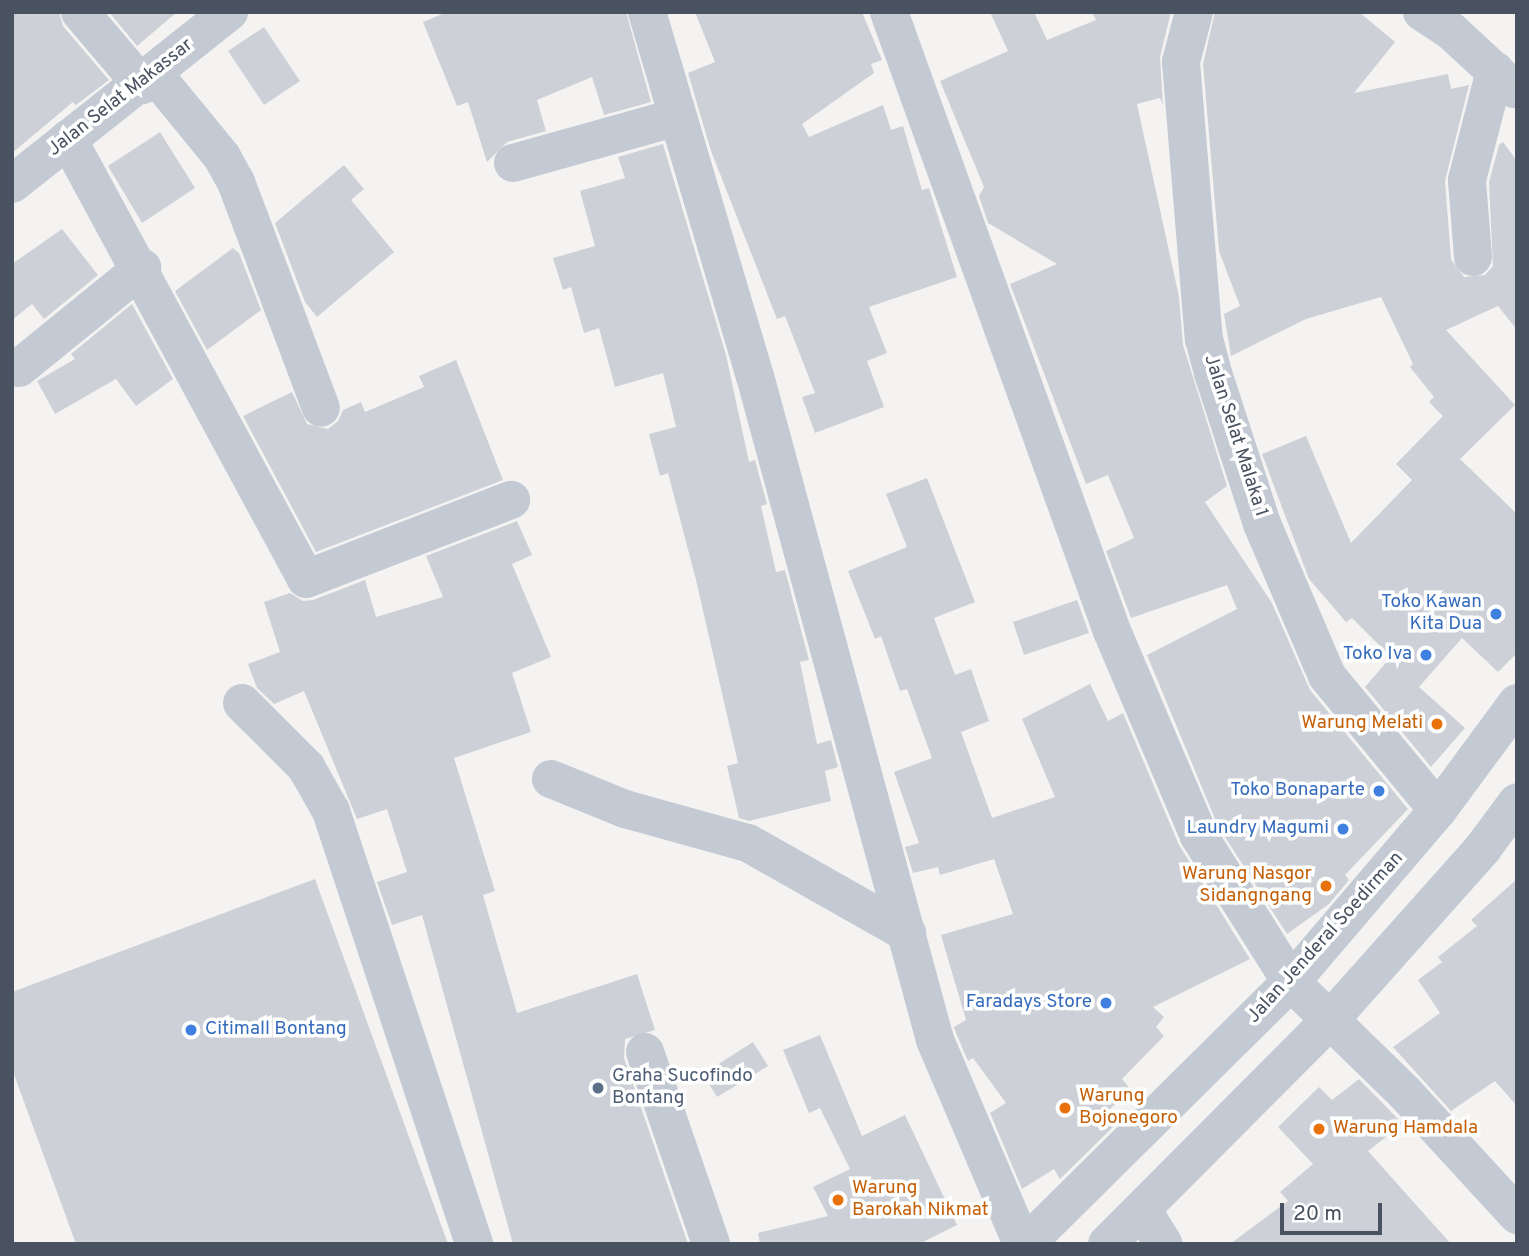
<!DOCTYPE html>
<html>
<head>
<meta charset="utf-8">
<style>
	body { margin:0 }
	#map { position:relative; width:1529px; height:1256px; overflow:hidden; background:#f4f3f2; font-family:Overpass,sans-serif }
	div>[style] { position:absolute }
	.building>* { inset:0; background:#ced0d7 }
	.minor>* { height:38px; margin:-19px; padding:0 19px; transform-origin:19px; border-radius:19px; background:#c3cad3 }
	.dots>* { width:19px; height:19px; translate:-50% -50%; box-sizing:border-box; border:4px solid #fff; border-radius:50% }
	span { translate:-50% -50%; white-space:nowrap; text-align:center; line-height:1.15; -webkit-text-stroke:7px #fff; paint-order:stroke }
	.street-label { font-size:19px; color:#495260 }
	.shop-label { font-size:19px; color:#366cbe }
	.right { translate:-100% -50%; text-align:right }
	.left { translate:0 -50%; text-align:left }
	.food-label { font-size:19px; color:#c56008 }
	.service-label { font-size:19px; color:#4e5e75 }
	.frame { position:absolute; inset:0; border:14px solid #495260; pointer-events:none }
	.scale { position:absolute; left:1280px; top:1203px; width:102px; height:32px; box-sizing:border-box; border:4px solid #495260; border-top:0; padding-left:9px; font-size:21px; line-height:24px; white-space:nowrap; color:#495260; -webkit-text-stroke:5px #fff; paint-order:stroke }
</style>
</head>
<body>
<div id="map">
	<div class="building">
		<i style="clip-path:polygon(12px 12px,59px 12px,63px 26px,109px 80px,76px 105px,73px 102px,12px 153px)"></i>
		<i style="clip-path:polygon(109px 12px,177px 12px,137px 46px)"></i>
		<i style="clip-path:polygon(447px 12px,626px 12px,651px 102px,604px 115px,592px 77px,537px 100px,546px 131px,507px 142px,487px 162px,468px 102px,457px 106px,423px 22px)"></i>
		<i style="clip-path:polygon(695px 12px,862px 12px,882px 60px,871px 64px,874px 73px,802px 124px,809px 137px,883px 105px,891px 130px,903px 126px,922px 190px,929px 188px,957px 277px,869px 307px,887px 353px,867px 361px,884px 407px,815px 433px,802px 397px,815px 393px,785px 316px,777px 319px,711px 151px,688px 73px,715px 62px)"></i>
		<i style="clip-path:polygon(990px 12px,1034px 12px,1047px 40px,1096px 20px,1092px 12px,1171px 12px,1160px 57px,1163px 105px,1160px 98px,1137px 104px,1179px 297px,1183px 345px,1227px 486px,1205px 502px,1272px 603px,1310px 690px,1408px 809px,1345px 875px,1349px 880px,1329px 904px,1287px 934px,1218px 826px,1147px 655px,1237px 609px,1227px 585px,1131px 618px,1106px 551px,1134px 538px,1108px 475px,1086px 484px,1010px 284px,1057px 264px,988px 223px,979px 196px,984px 187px,940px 81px,1008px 51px)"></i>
		<i style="clip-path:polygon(1215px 12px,1359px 12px,1395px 42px,1354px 93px,1448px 74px,1451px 89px,1469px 85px,1445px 181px,1451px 259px,1464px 277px,1485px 275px,1493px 266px,1489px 182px,1499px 145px,1503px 142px,1517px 161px,1517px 330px,1498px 306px,1446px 330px,1515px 405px,1460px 459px,1517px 514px,1517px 653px,1498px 672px,1462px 638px,1419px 687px,1465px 728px,1431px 767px,1365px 687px,1391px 657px,1352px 618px,1346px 622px,1309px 579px,1262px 454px,1306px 436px,1351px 543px,1412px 480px,1396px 464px,1443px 416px,1429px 402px,1434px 397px,1410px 367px,1413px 364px,1381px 297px,1306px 319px,1231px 356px,1224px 314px,1240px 306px,1219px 251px,1203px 64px)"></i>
		<i style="clip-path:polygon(264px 27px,300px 81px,264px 105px,228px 51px)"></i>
		<i style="clip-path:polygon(160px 132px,195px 188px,142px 223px,108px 166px)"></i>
		<i style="clip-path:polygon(663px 144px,726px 355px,749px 462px,755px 460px,767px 504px,761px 506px,776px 572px,785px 570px,809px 660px,800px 662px,817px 744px,831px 740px,838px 767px,825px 771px,831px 801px,749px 821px,739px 818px,727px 766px,738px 763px,696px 580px,668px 473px,660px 476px,649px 434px,676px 427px,663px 373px,615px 387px,599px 328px,584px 333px,571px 287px,563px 290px,553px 258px,595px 246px,580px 191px,625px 178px,618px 157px)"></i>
		<i style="clip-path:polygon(344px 165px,364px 189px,351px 200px,394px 252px,317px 317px,305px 302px,275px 223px)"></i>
		<i style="clip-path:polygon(62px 229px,98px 275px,44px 319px,32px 304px,12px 320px,12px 264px)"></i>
		<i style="clip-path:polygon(233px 248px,239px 253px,261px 310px,207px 350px,175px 291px)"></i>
		<i style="clip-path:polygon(132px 304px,173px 379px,136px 406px,116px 379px,55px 414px,37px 381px,75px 359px,71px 354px)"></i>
		<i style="clip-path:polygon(456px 360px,503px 480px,316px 552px,243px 416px,292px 392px,307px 424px,328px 429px,338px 421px,343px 410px,361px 402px,365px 412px,424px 387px,419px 376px)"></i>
		<i style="clip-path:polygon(927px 478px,975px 602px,934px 618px,955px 675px,971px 669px,989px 721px,961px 732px,992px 818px,1055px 797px,1022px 719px,1090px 684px,1108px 721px,1123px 713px,1179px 845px,1250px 959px,1153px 1007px,1164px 1017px,1156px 1027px,1164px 1036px,1122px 1079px,1131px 1090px,1102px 1116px,1113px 1127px,1060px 1179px,1054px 1169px,1022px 1189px,990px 1113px,1006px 1103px,973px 1058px,968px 1061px,956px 1033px,954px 1027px,966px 1020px,941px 935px,1013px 914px,994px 859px,940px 875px,938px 867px,913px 873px,905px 847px,919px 843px,894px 772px,932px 758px,907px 689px,900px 691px,881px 636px,875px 639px,848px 571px,907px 547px,886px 494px)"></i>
		<i style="clip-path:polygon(517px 521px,532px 555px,512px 564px,551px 657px,512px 673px,531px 732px,454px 758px,495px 891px,483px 895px,517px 1013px,637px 974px,655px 1030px,625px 1039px,624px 1058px,688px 1244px,513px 1244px,422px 915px,392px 925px,377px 882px,407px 872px,387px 809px,357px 819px,304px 691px,274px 704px,257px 688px,248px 664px,280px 652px,264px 602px,290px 593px,303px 601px,313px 600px,365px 580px,376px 617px,443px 597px,426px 556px)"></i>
		<i style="clip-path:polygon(1077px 600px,1089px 633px,1024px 655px,1013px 622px)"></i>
		<i style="clip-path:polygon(315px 879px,448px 1244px,76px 1244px,12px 1069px,12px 992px)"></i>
		<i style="clip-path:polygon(1517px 879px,1517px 1106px,1495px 1081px,1451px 1111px,1393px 1047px,1440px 1013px,1418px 980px,1442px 962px,1438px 957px,1477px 926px,1471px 920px)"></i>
		<i style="clip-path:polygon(820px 1035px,862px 1136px,905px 1115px,957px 1225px,919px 1244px,760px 1244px,758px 1233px,828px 1216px,813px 1187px,850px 1169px,820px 1108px,809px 1113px,783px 1050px)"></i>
		<i style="clip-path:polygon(753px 1042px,768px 1066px,717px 1097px,703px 1074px)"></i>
		<i style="clip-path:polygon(1359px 1079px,1403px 1124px,1368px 1151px,1451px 1244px,1230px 1244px,1288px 1201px,1280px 1192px,1313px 1164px,1278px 1127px,1319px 1087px,1332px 1100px)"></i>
	</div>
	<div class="minor">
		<i style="left:80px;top:12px;width:96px;rotate:49.7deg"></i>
		<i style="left:647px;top:12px;width:380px;rotate:73.5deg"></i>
		<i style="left:755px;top:376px;width:688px;rotate:74.83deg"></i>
		<i style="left:935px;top:1040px;width:222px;rotate:66.9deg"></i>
		<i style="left:889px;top:12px;width:658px;rotate:70.19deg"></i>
		<i style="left:1112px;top:631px;width:223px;rotate:67deg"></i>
		<i style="left:1199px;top:836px;width:173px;rotate:57.8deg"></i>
		<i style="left:1291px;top:982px;width:159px;rotate:44.2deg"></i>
		<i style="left:1405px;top:1093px;width:166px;rotate:47.4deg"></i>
		<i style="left:1194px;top:12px;width:52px;rotate:104.6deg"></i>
		<i style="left:1181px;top:62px;width:278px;rotate:85.3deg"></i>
		<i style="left:1204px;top:339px;width:35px;rotate:75deg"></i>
		<i style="left:1213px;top:373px;width:159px;rotate:72deg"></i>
		<i style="left:1262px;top:524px;width:165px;rotate:66.8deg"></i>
		<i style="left:1327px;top:676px;width:174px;rotate:50.4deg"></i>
		<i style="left:1422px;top:12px;width:35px;rotate:33deg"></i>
		<i style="left:1451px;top:31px;width:86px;rotate:42.6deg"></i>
		<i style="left:155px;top:75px;width:106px;rotate:50.7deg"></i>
		<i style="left:222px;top:157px;width:29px;rotate:61deg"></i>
		<i style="left:236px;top:182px;width:241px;rotate:69.4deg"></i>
		<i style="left:68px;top:139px;width:500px;rotate:61.59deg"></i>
		<i style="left:306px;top:579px;width:220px;rotate:-21.1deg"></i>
		<i style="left:513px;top:163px;width:171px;rotate:-15.6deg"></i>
		<i style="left:12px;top:184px;width:277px;rotate:-38.4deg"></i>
		<i style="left:1473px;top:257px;width:77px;rotate:-94.5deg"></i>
		<i style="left:1467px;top:180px;width:113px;rotate:-75.6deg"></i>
		<i style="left:19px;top:368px;width:159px;rotate:-39.1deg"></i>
		<i style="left:242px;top:703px;width:91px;rotate:45deg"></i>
		<i style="left:306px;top:767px;width:51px;rotate:60.4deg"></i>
		<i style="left:331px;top:811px;width:456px;rotate:71.7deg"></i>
		<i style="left:551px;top:779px;width:80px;rotate:22.1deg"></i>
		<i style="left:625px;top:809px;width:128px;rotate:15.5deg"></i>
		<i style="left:748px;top:843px;width:183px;rotate:29.5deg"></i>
		<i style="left:645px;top:1052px;width:203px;rotate:71deg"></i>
		<i style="left:1143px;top:1211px;width:39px;rotate:58deg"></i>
		<i style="left:1026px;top:1244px;width:373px;rotate:-44.7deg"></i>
		<i style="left:1291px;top:982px;width:226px;rotate:-49.5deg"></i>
		<i style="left:1438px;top:810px;width:133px;rotate:-53.6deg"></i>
		<i style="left:1107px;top:1244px;width:315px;rotate:-45.1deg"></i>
		<i style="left:1329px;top:1021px;width:232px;rotate:-48.3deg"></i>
		<i style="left:1483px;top:848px;width:57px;rotate:-53.5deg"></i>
	</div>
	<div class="dots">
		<i style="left:1496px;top:614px;background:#3f7fe0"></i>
		<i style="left:1426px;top:655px;background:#3f7fe0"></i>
		<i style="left:1437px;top:724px;background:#e8710a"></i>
		<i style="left:1379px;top:791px;background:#3f7fe0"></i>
		<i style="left:1343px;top:829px;background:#3f7fe0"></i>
		<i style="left:1326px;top:886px;background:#e8710a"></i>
		<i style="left:1106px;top:1003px;background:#3f7fe0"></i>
		<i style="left:191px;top:1030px;background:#3f7fe0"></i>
		<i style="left:598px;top:1088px;background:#5c6f8a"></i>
		<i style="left:1065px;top:1108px;background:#e8710a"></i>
		<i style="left:1319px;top:1129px;background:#e8710a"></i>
		<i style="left:838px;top:1200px;background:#e8710a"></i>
	</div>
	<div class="street-label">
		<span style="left:121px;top:98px;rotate:-38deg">Jalan Selat Makassar</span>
		<span style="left:1235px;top:436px;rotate:72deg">Jalan Selat Malaka 1</span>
		<span style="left:1326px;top:938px;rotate:-48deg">Jalan Jenderal Soedirman</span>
	</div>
	<div class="shop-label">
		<span class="right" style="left:1482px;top:614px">Toko Kawan<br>Kita Dua</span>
		<span class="right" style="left:1412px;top:655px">Toko Iva</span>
		<span class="right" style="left:1365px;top:791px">Toko Bonaparte</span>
		<span class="right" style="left:1329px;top:829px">Laundry Magumi</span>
		<span class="right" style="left:1092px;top:1003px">Faradays Store</span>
		<span class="left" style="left:205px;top:1030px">Citimall Bontang</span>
	</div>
	<div class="food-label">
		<span class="right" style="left:1423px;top:724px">Warung Melati</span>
		<span class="right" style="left:1312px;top:886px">Warung Nasgor<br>Sidangngang</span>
		<span class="left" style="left:1079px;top:1108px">Warung<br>Bojonegoro</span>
		<span class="left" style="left:1333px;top:1129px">Warung Hamdala</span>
		<span class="left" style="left:852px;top:1200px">Warung<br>Barokah Nikmat</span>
	</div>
	<div class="service-label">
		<span class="left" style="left:612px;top:1088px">Graha Sucofindo<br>Bontang</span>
	</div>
	<div class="frame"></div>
	<div class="scale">20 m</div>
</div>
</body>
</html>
